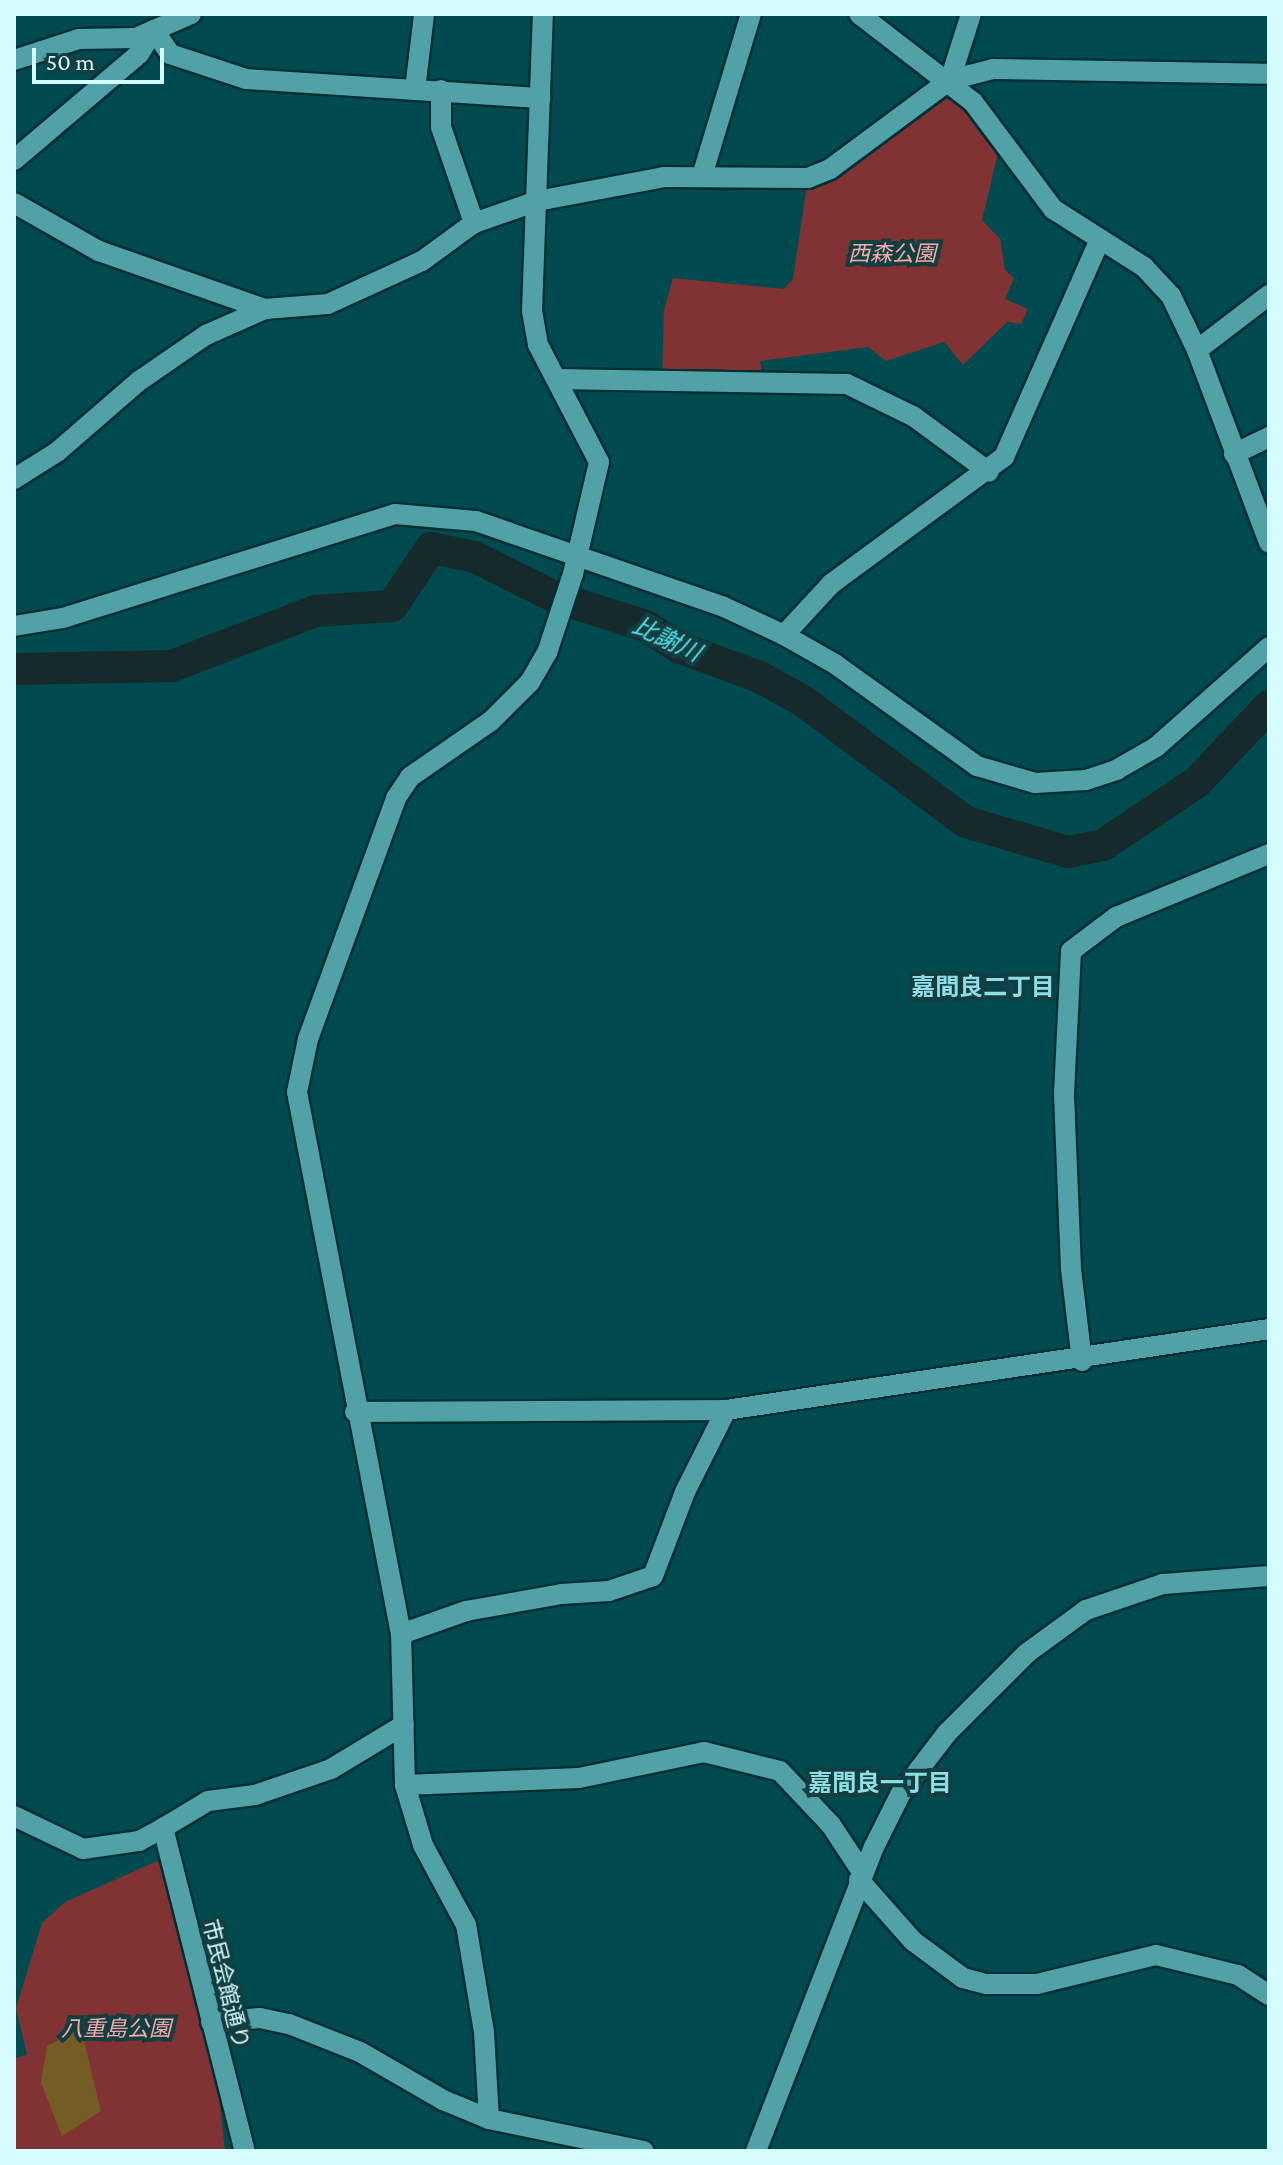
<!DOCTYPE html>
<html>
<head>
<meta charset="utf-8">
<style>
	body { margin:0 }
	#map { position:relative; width:1283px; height:2165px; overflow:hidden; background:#014b50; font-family:"Crimson Pro","Noto Sans JP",serif }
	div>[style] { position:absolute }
	.green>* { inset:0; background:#803332 }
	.river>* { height:32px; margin:-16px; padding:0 16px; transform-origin:16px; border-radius:16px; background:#172a2b }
	.building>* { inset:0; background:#755b24 }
	.roads { filter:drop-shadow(2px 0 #002e32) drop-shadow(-2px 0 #002e32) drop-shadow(0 2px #002e32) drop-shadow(0 -2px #002e32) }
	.minor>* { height:20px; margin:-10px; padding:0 10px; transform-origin:10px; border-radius:10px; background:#50a1a8 }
	.tertiary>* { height:20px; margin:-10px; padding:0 10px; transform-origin:10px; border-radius:10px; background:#50a1a8 }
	span { translate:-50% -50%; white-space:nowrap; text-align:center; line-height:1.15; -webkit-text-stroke:8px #123e42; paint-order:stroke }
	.park-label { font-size:22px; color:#f8aba6; font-style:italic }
	.street-label { font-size:22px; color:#d5fcff }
	.water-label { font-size:24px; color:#52e3ef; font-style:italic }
	.neighbourhood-label { font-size:24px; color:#8ddee5; font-weight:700 }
	.frame { position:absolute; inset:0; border:16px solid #d5fcff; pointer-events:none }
	.scale { position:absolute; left:32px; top:48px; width:132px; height:36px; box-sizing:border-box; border:4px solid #d5fcff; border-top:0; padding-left:10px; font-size:24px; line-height:28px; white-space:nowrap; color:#d5fcff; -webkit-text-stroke:6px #123e42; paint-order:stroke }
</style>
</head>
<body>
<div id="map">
	<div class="green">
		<i style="clip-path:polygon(950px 80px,1001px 140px,982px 220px,1000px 239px,1005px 270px,1014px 278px,1005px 299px,1028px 309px,1021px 324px,1007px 322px,963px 365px,944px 342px,886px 361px,868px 347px,760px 361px,763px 381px,662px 380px,664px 310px,673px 278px,784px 289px,793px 279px,808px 178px)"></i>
		<i style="clip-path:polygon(175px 1853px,211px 2022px,225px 2151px,14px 2151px,14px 2058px,27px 2055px,16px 2008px,42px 1923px,65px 1902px)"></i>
	</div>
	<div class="river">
		<i style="left:14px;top:669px;width:158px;rotate:-1.1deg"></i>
		<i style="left:172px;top:666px;width:153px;rotate:-21deg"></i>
		<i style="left:315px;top:611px;width:77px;rotate:-3.7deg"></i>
		<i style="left:392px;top:606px;width:70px;rotate:-56.1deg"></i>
		<i style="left:431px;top:548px;width:45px;rotate:11.6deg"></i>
		<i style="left:475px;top:557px;width:89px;rotate:26.6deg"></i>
		<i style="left:555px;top:597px;width:96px;rotate:17.7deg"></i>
		<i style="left:646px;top:626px;width:38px;rotate:33deg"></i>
		<i style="left:678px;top:647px;width:87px;rotate:20.1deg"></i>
		<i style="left:760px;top:677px;width:49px;rotate:29.2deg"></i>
		<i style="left:803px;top:701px;width:203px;rotate:36.6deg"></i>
		<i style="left:966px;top:822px;width:106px;rotate:16.4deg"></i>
		<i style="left:1068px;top:852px;width:36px;rotate:-11deg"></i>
		<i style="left:1103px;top:845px;width:113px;rotate:-33.8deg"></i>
		<i style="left:1197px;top:782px;width:105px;rotate:-46.5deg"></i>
	</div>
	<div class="building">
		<i style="clip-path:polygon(81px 2029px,101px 2111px,62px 2136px,41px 2083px,47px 2046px)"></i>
	</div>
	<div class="roads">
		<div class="minor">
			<i style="left:950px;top:80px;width:69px;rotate:-72.3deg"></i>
			<i style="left:415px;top:90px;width:77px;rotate:-83.2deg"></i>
			<i style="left:441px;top:90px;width:37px;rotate:90deg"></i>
			<i style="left:441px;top:127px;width:102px;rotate:71deg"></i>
			<i style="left:14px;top:160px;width:164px;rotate:-40.3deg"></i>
			<i style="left:139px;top:54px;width:28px;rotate:-58deg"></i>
			<i style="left:154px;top:30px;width:29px;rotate:56deg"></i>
			<i style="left:170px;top:54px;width:80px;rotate:18.2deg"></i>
			<i style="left:246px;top:79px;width:295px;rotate:3.7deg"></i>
			<i style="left:702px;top:176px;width:169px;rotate:-73.2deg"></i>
			<i style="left:14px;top:203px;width:98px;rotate:29.5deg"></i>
			<i style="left:99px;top:251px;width:176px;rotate:19.3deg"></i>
			<i style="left:1197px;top:350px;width:91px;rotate:-37.4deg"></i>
			<i style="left:557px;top:379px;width:290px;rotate:1deg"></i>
			<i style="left:847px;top:384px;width:73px;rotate:25.9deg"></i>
			<i style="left:913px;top:416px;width:94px;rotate:36.4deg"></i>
			<i style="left:1234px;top:454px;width:39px;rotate:-26deg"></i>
			<i style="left:14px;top:479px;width:51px;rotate:-32.1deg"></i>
			<i style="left:57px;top:452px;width:108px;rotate:-40.9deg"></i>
			<i style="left:139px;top:381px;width:81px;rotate:-34.5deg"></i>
			<i style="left:206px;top:335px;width:64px;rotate:-23.8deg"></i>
			<i style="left:265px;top:309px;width:63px;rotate:-4.5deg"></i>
			<i style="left:328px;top:304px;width:103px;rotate:-24.6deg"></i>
			<i style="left:422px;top:261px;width:64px;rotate:-36.2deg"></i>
			<i style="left:474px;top:223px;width:67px;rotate:-19.2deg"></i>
			<i style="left:537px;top:201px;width:129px;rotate:-10.7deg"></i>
			<i style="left:664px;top:177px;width:144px;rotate:0.4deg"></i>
			<i style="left:808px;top:178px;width:24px;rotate:-22deg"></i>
			<i style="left:830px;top:169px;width:149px;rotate:-36.6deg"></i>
			<i style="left:950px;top:80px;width:44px;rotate:-14.3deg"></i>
			<i style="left:993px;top:69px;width:276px;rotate:1deg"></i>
			<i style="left:784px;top:635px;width:69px;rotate:-47.3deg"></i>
			<i style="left:831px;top:584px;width:215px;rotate:-36.3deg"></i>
			<i style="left:1004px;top:457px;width:238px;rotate:-66.2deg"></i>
			<i style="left:1082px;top:1361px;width:93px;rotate:-96.8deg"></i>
			<i style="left:1071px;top:1269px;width:175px;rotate:-92.3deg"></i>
			<i style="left:1064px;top:1094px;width:143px;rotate:-87.2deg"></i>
			<i style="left:1071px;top:951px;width:56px;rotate:-37.1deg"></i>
			<i style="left:1116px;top:917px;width:165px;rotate:-22.4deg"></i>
			<i style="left:355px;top:1412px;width:371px;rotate:-0.3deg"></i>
			<i style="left:726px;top:1410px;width:549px;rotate:-8.48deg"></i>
			<i style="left:401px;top:1634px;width:69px;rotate:-19.5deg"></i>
			<i style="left:466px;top:1611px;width:97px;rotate:-10.1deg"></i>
			<i style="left:561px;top:1594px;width:48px;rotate:-3.6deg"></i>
			<i style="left:609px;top:1591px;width:46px;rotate:-18.8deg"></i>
			<i style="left:653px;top:1576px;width:90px;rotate:-69.1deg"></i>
			<i style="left:685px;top:1492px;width:92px;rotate:-63.4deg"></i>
			<i style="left:405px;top:1785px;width:174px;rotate:-2.3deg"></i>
			<i style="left:579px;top:1778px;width:128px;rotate:-11.7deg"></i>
			<i style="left:704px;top:1752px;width:78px;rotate:14deg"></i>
			<i style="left:780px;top:1771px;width:74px;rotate:46.6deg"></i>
			<i style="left:831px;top:1825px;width:56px;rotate:56.6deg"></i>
			<i style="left:163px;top:1828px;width:52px;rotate:-31deg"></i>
			<i style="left:208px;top:1801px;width:47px;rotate:-7.3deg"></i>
			<i style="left:255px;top:1795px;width:80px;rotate:-18.9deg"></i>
			<i style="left:331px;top:1769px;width:85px;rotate:-31.1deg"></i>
			<i style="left:859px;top:1880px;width:81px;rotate:48.5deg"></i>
			<i style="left:913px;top:1941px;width:62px;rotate:36.5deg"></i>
			<i style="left:963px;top:1978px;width:24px;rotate:15deg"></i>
			<i style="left:986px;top:1984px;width:51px"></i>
			<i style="left:1037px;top:1984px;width:122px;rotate:-13.7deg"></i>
			<i style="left:1156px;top:1955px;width:84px;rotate:13.7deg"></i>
			<i style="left:1238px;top:1975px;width:37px;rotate:33deg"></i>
			<i style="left:211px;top:2022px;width:49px;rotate:-4.7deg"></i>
			<i style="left:260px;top:2018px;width:30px;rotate:12deg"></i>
			<i style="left:289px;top:2024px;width:76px;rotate:21.5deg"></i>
			<i style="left:360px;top:2052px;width:96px;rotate:30deg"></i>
			<i style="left:443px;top:2100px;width:50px;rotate:22.4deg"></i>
			<i style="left:489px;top:2119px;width:158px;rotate:11.7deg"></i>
			<i style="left:489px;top:2119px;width:87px;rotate:-93.3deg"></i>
			<i style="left:484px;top:2032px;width:109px;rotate:-99.5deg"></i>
			<i style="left:466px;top:1925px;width:91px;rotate:-118.3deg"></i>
			<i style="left:423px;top:1845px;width:63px;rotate:-106.7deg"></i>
			<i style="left:405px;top:1785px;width:151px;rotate:-91.5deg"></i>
			<i style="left:401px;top:1634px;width:552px;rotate:-100.86deg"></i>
			<i style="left:297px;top:1092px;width:54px;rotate:-78.3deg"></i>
			<i style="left:308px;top:1039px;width:257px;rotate:-69.9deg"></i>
			<i style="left:396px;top:798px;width:25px;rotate:-56deg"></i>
			<i style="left:410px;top:777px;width:98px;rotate:-34.7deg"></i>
			<i style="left:491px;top:721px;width:55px;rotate:-45deg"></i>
			<i style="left:530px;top:682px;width:34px;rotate:-60deg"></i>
			<i style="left:547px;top:653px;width:83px;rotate:-71.8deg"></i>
			<i style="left:573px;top:574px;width:115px;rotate:-76.9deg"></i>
			<i style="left:599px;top:462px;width:132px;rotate:-117.5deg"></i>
			<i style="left:538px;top:345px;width:35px;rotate:-100deg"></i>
			<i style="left:532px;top:311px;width:297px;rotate:-87.9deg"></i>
			<i style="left:756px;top:2151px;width:326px;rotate:-68.8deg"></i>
			<i style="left:874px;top:1847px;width:60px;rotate:-63.4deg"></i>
			<i style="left:901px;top:1793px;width:76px;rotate:-52.5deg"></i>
			<i style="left:947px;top:1733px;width:113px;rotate:-45deg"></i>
			<i style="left:1027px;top:1653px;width:73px;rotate:-36.1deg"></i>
			<i style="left:1086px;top:1610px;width:81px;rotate:-18.7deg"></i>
			<i style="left:1163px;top:1584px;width:106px;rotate:-4.3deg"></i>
		</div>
		<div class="tertiary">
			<i style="left:859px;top:14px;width:144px;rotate:37.7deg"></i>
			<i style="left:973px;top:102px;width:134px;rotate:53.2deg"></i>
			<i style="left:1053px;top:209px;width:108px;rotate:32.5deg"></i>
			<i style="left:1144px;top:267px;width:40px;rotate:47deg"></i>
			<i style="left:1171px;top:296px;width:60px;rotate:64.3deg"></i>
			<i style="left:1197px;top:350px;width:206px;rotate:69.5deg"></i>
			<i style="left:14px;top:60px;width:68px;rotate:-17.9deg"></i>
			<i style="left:79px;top:39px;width:57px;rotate:-1deg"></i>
			<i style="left:136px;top:38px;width:60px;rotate:-23.6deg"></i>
			<i style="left:14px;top:626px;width:50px;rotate:-9.3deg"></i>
			<i style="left:63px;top:618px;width:348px;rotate:-17.4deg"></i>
			<i style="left:395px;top:514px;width:81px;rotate:4.9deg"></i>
			<i style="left:476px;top:521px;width:262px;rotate:19.1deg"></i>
			<i style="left:724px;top:607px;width:66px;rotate:25deg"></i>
			<i style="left:784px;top:635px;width:59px;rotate:29.6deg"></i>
			<i style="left:835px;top:664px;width:175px;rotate:35.7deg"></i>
			<i style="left:977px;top:766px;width:60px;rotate:16.3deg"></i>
			<i style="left:1035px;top:783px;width:51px;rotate:-3.4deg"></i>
			<i style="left:1086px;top:780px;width:32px;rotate:-18deg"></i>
			<i style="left:1116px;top:770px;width:46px;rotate:-29.9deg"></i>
			<i style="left:1156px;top:747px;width:151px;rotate:-41.5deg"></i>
			<i style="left:14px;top:1816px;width:76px;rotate:25.6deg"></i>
			<i style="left:83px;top:1849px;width:57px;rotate:-8.1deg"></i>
			<i style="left:139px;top:1841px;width:27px;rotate:-28deg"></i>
			<i style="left:163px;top:1828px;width:333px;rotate:75.8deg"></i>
		</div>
	</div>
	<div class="park-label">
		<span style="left:892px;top:254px">西森公園</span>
		<span style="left:116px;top:2029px">八重島公園</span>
	</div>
	<div class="street-label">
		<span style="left:226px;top:1984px;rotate:76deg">市民会館通り</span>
	</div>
	<div class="water-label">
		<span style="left:667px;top:639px;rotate:25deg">比謝川</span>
	</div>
	<div class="neighbourhood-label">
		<span style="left:983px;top:987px">嘉間良二丁目</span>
		<span style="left:880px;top:1783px">嘉間良一丁目</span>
	</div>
	<div class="frame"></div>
	<div class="scale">50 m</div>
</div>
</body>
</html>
